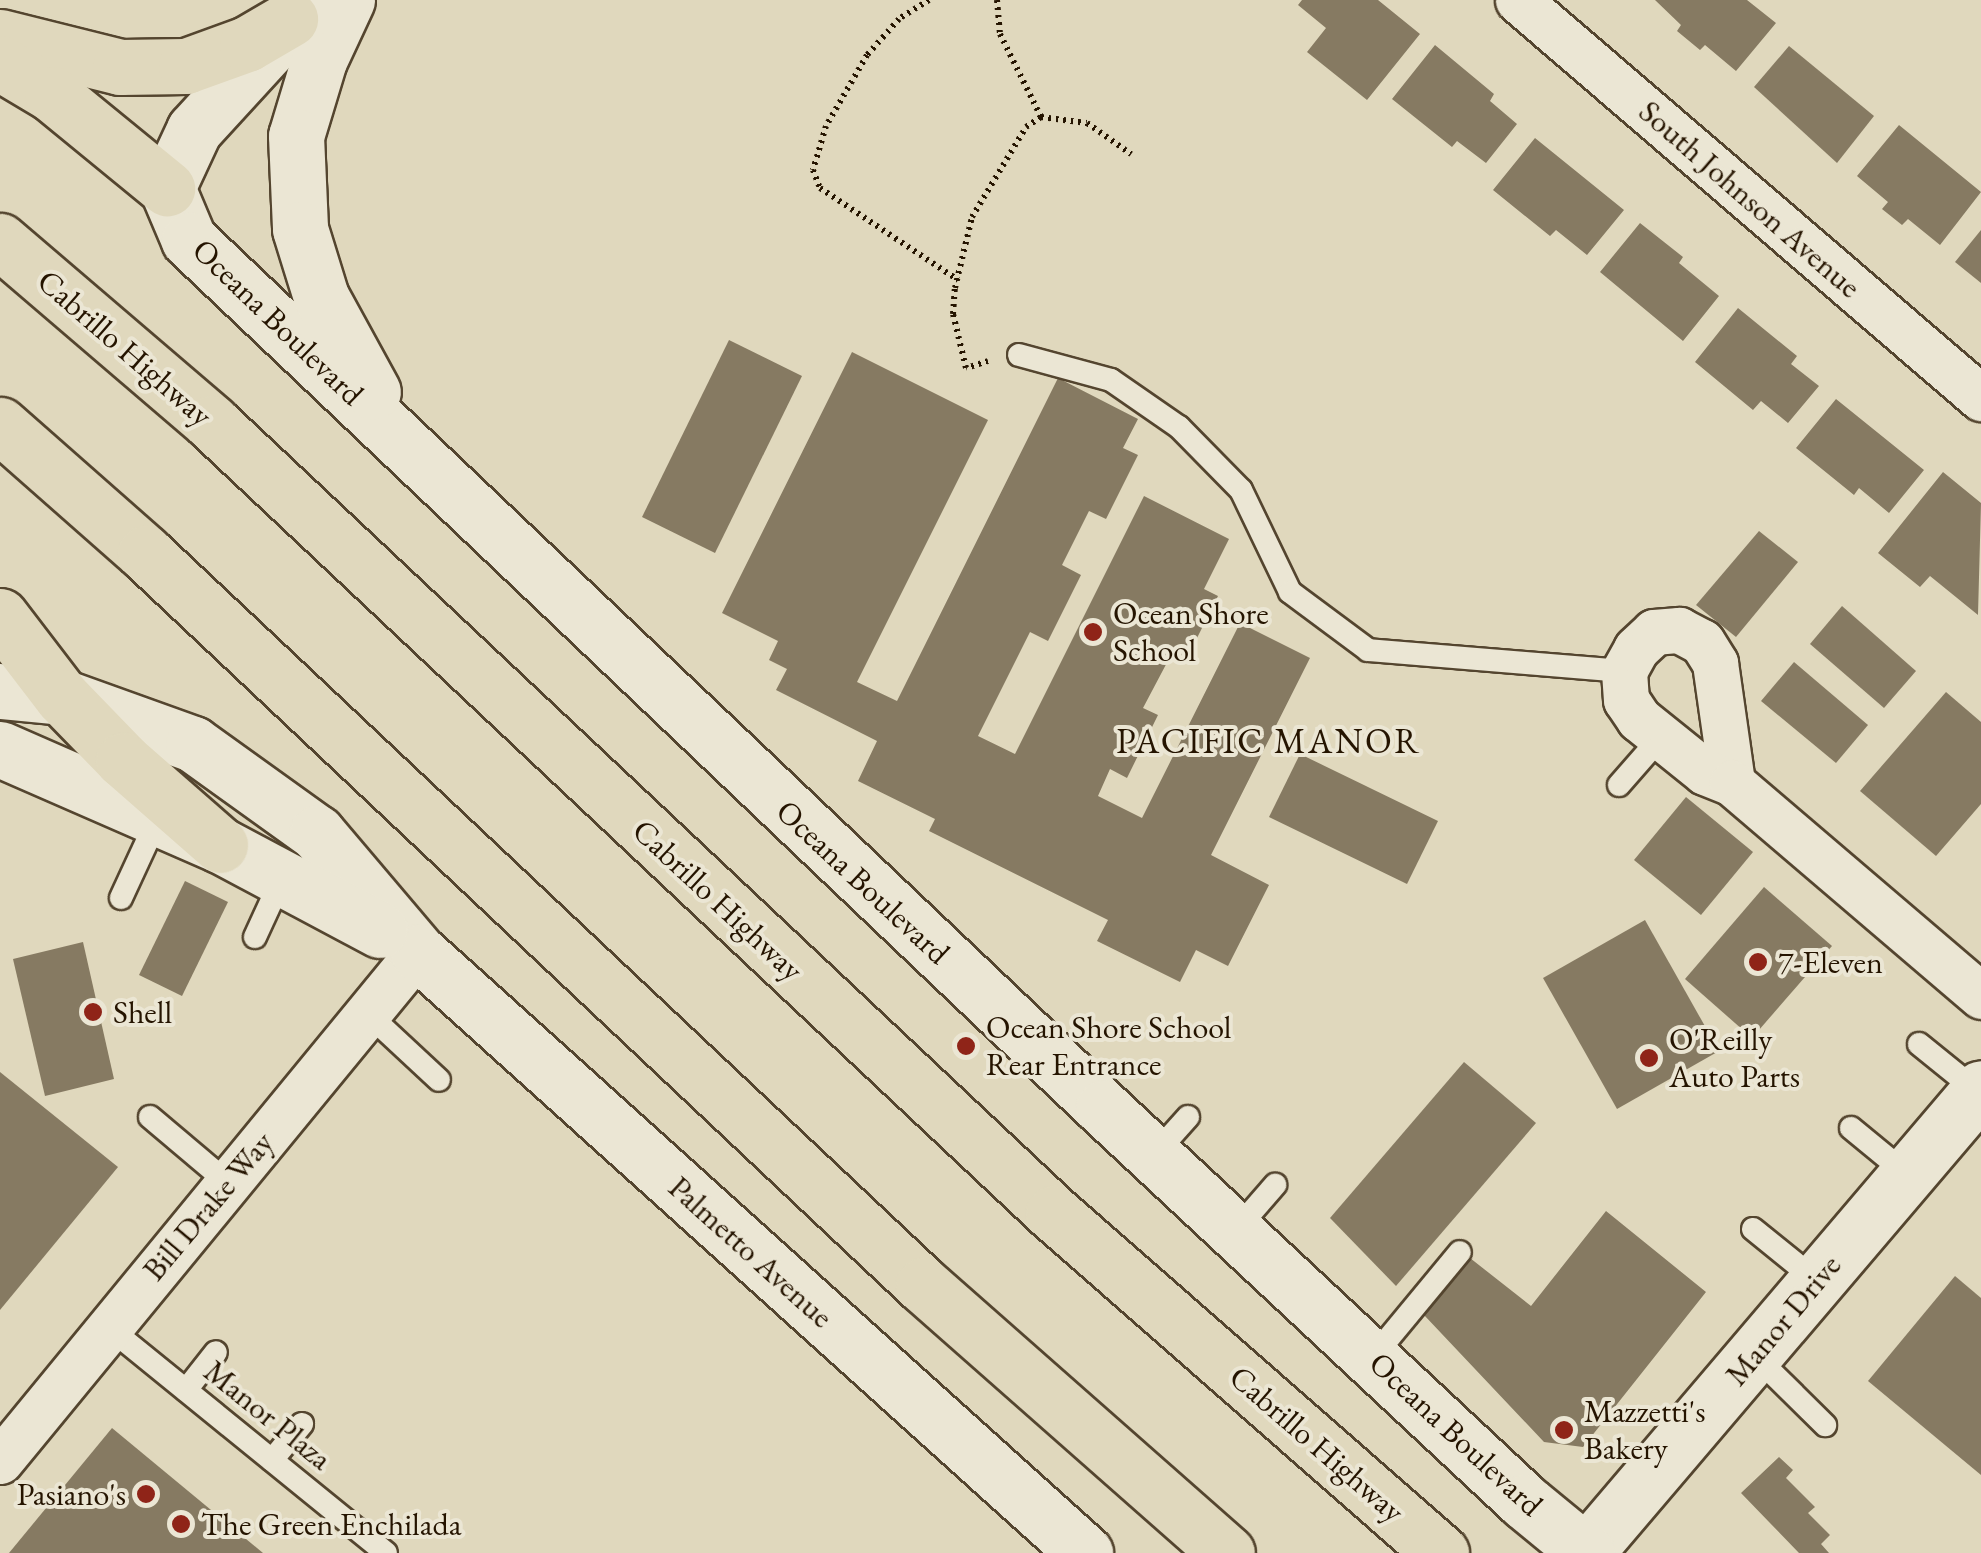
<!DOCTYPE html>
<html>
<head>
<meta charset="utf-8">
<style>
	body { margin:0 }
	#map { position:relative; width:1981px; height:1553px; overflow:hidden; background:#e0d8bd; font-family:"EB Garamond",serif }
	div>[style] { position:absolute }
	.building>* { inset:0; background:#867a62 }
	.path>* { height:6px; margin-top:-3px; transform-origin:0; background:repeating-linear-gradient(90deg,#251400 0 2.5px,transparent 0 7.5px) }
	.roads { filter:drop-shadow(2px 0 #54452f) drop-shadow(-2px 0 #54452f) drop-shadow(0 2px #54452f) drop-shadow(0 -2px #54452f) }
	.service>* { height:22px; margin:-11px; padding:0 11px; transform-origin:11px; border-radius:11px; background:#ebe6d4 }
	.minor>* { height:45px; margin:-22.5px; padding:0 22.5px; transform-origin:22.5px; border-radius:22.5px; background:#ebe6d4 }
	.tertiary>* { height:55px; margin:-27.5px; padding:0 27.5px; transform-origin:27.5px; border-radius:27.5px; background:#ebe6d4 }
	.secondary>* { height:55px; margin:-27.5px; padding:0 27.5px; transform-origin:27.5px; border-radius:27.5px; background:#ebe6d4 }
	.motorway>* { height:55px; margin:-27.5px; padding:0 27.5px; transform-origin:27.5px; border-radius:27.5px; background:#e0d8bd }
	.dots>* { width:28px; height:28px; translate:-50% -50%; box-sizing:border-box; border:5px solid #ebe6d4; border-radius:50% }
	span { translate:-50% -50%; white-space:nowrap; text-align:center; line-height:1.15; -webkit-text-stroke:8px #ebe6d4; paint-order:stroke }
	.street-label { font-size:32px; color:#251400 }
	.poi-label { font-size:32px; color:#251400 }
	.left { translate:0 -50%; text-align:left }
	.right { translate:-100% -50%; text-align:right }
	.neighbourhood-label { font-size:35px; color:#251400; letter-spacing:2.5px }
</style>
</head>
<body>
<div id="map">
	<div class="building">
		<i style="clip-path:polygon(1302px 0,1378px 0,1420px 34px,1367px 100px,1307px 52px,1326px 28px,1298px 5px)"></i>
		<i style="clip-path:polygon(1655px 0,1747px 0,1776px 23px,1736px 71px,1705px 45px,1700px 50px,1677px 31px,1681px 25px)"></i>
		<i style="clip-path:polygon(1435px 45px,1494px 94px,1490px 101px,1517px 124px,1486px 163px,1457px 141px,1452px 147px,1392px 99px)"></i>
		<i style="clip-path:polygon(1789px 46px,1874px 116px,1837px 163px,1754px 87px)"></i>
		<i style="clip-path:polygon(1899px 125px,1981px 192px,1940px 245px,1908px 219px,1902px 225px,1882px 209px,1888px 202px,1857px 176px)"></i>
		<i style="clip-path:polygon(1535px 138px,1624px 210px,1587px 255px,1556px 230px,1550px 236px,1493px 190px)"></i>
		<i style="clip-path:polygon(1640px 223px,1683px 257px,1679px 263px,1719px 296px,1683px 341px,1600px 272px)"></i>
		<i style="clip-path:polygon(1981px 230px,1981px 283px,1955px 262px)"></i>
		<i style="clip-path:polygon(1738px 308px,1797px 356px,1791px 364px,1819px 386px,1788px 423px,1761px 401px,1753px 410px,1695px 362px)"></i>
		<i style="clip-path:polygon(729px 340px,802px 376px,715px 553px,642px 517px)"></i>
		<i style="clip-path:polygon(852px 352px,988px 420px,857px 682px,897px 701px,1058px 378px,1138px 419px,1123px 448px,1138px 455px,1106px 519px,1089px 511px,1062px 565px,1081px 575px,1048px 641px,1030px 632px,978px 736px,1015px 754px,1144px 496px,1229px 539px,1204px 589px,1218px 596px,1185px 662px,1171px 655px,1143px 708px,1158px 715px,1127px 778px,1110px 769px,1098px 796px,1142px 818px,1240px 623px,1310px 658px,1211px 855px,1269px 885px,1228px 966px,1196px 950px,1180px 982px,1097px 941px,1108px 920px,929px 831px,935px 819px,858px 781px,877px 741px,776px 690px,787px 669px,769px 660px,778px 641px,722px 613px)"></i>
		<i style="clip-path:polygon(1836px 399px,1924px 470px,1889px 513px,1859px 488px,1854px 495px,1796px 448px)"></i>
		<i style="clip-path:polygon(1943px 472px,1981px 503px,1978px 615px,1930px 576px,1920px 587px,1878px 553px)"></i>
		<i style="clip-path:polygon(1759px 531px,1798px 562px,1736px 637px,1696px 605px)"></i>
		<i style="clip-path:polygon(1842px 606px,1916px 671px,1884px 708px,1810px 644px)"></i>
		<i style="clip-path:polygon(1794px 662px,1868px 725px,1836px 763px,1761px 701px)"></i>
		<i style="clip-path:polygon(1946px 692px,1981px 722px,1981px 804px,1936px 856px,1860px 791px)"></i>
		<i style="clip-path:polygon(1300px 754px,1438px 821px,1407px 884px,1269px 817px)"></i>
		<i style="clip-path:polygon(1686px 797px,1753px 852px,1701px 915px,1634px 860px)"></i>
		<i style="clip-path:polygon(185px 881px,228px 902px,182px 996px,139px 975px)"></i>
		<i style="clip-path:polygon(1764px 887px,1832px 946px,1752px 1038px,1685px 979px)"></i>
		<i style="clip-path:polygon(1645px 920px,1719px 1051px,1617px 1109px,1543px 978px)"></i>
		<i style="clip-path:polygon(83px 942px,114px 1079px,45px 1096px,13px 959px)"></i>
		<i style="clip-path:polygon(1464px 1062px,1536px 1123px,1396px 1286px,1330px 1218px)"></i>
		<i style="clip-path:polygon(0 1072px,118px 1167px,0 1310px)"></i>
		<i style="clip-path:polygon(1606px 1211px,1706px 1292px,1583px 1447px,1544px 1442px,1424px 1315px,1470px 1258px,1531px 1306px)"></i>
		<i style="clip-path:polygon(1955px 1276px,1981px 1298px,1981px 1475px,1868px 1381px)"></i>
		<i style="clip-path:polygon(112px 1428px,263px 1553px,9px 1553px)"></i>
		<i style="clip-path:polygon(1779px 1457px,1793px 1470px,1786px 1478px,1815px 1507px,1808px 1513px,1830px 1535px,1821px 1544px,1829px 1553px,1799px 1553px,1741px 1493px)"></i>
	</div>
	<div class="path">
		<i style="left:929px;top:0;width:36px;rotate:148deg"></i>
		<i style="left:899px;top:19px;width:48px;rotate:131.6deg"></i>
		<i style="left:867px;top:55px;width:82px;rotate:120deg"></i>
		<i style="left:826px;top:126px;width:46px;rotate:106.5deg"></i>
		<i style="left:813px;top:170px;width:19px;rotate:69deg"></i>
		<i style="left:820px;top:188px;width:166px;rotate:33.7deg"></i>
		<i style="left:997px;top:0;width:34px;rotate:85deg"></i>
		<i style="left:1000px;top:34px;width:93px;rotate:63.7deg"></i>
		<i style="left:988px;top:361px;width:23px;rotate:162deg"></i>
		<i style="left:966px;top:368px;width:56px;rotate:-103.5deg"></i>
		<i style="left:953px;top:314px;width:26px;rotate:-86deg"></i>
		<i style="left:955px;top:288px;width:73px;rotate:-76.5deg"></i>
		<i style="left:972px;top:217px;width:105px;rotate:-59deg"></i>
		<i style="left:1026px;top:127px;width:18px;rotate:-34deg"></i>
		<i style="left:1041px;top:117px;width:46px;rotate:7.4deg"></i>
		<i style="left:1087px;top:123px;width:54px;rotate:35.2deg"></i>
	</div>
	<div class="roads">
		<div class="service">
			<i style="left:1019px;top:355px;width:95px;rotate:15.2deg"></i>
			<i style="left:1111px;top:380px;width:83px;rotate:34.7deg"></i>
			<i style="left:1179px;top:427px;width:88px;rotate:45.5deg"></i>
			<i style="left:1241px;top:490px;width:113px;rotate:64.3deg"></i>
			<i style="left:1290px;top:592px;width:97px;rotate:36.6deg"></i>
			<i style="left:1368px;top:650px;width:257px;rotate:4.7deg"></i>
			<i style="left:1619px;top:785px;width:64px;rotate:-48.8deg"></i>
			<i style="left:121px;top:898px;width:88px;rotate:-65.2deg"></i>
			<i style="left:255px;top:937px;width:67px;rotate:-65.3deg"></i>
			<i style="left:367px;top:1013px;width:98px;rotate:42.9deg"></i>
			<i style="left:1919px;top:1044px;width:75px;rotate:39deg"></i>
			<i style="left:150px;top:1117px;width:102px;rotate:40.2deg"></i>
			<i style="left:1851px;top:1128px;width:72px;rotate:39.4deg"></i>
			<i style="left:1154px;top:1155px;width:51px;rotate:-48.2deg"></i>
			<i style="left:1753px;top:1229px;width:81px;rotate:39deg"></i>
			<i style="left:1236px;top:1230px;width:60px;rotate:-49.1deg"></i>
			<i style="left:108px;top:1327px;width:358px;rotate:39.1deg"></i>
			<i style="left:1754px;top:1355px;width:100px;rotate:44.6deg"></i>
			<i style="left:1373px;top:1357px;width:136px;rotate:-50.4deg"></i>
			<i style="left:186px;top:1390px;width:48px;rotate:-51.7deg"></i>
			<i style="left:272px;top:1460px;width:47px;rotate:-50.2deg"></i>
		</div>
		<div class="minor">
			<i style="left:1518px;top:0;width:611px;rotate:40.68deg"></i>
			<i style="left:1679px;top:630px;width:26px;rotate:28deg"></i>
			<i style="left:1702px;top:642px;width:25px;rotate:58deg"></i>
			<i style="left:1715px;top:663px;width:121px;rotate:81.9deg"></i>
			<i style="left:1732px;top:783px;width:29px;rotate:-158deg"></i>
			<i style="left:1705px;top:772px;width:85px;rotate:-141.2deg"></i>
			<i style="left:1639px;top:719px;width:23px;rotate:-124deg"></i>
			<i style="left:1626px;top:700px;width:29px;rotate:-94deg"></i>
			<i style="left:1624px;top:671px;width:25px;rotate:-61deg"></i>
			<i style="left:1636px;top:649px;width:25px;rotate:-43deg"></i>
			<i style="left:1654px;top:632px;width:25px;rotate:-5deg"></i>
			<i style="left:1732px;top:783px;width:328px;rotate:40.5deg"></i>
			<i style="left:0;top:1461px;width:659px;rotate:-50.61deg"></i>
		</div>
		<div class="tertiary">
			<i style="left:0;top:691px;width:62px;rotate:5.5deg"></i>
			<i style="left:62px;top:697px;width:139px;rotate:19.7deg"></i>
			<i style="left:193px;top:744px;width:153px;rotate:35.7deg"></i>
			<i style="left:317px;top:833px;width:156px;rotate:49.7deg"></i>
			<i style="left:418px;top:952px;width:898px;rotate:42.02deg"></i>
			<i style="left:0;top:749px;width:240px;rotate:23.6deg"></i>
			<i style="left:220px;top:845px;width:181px;rotate:28deg"></i>
			<i style="left:1586px;top:1552px;width:609px;rotate:-49.59deg"></i>
		</div>
		<div class="secondary">
			<i style="left:313px;top:0;width:176px;rotate:132.5deg"></i>
			<i style="left:194px;top:130px;width:64px;rotate:115deg"></i>
			<i style="left:167px;top:188px;width:56px;rotate:67.1deg"></i>
			<i style="left:189px;top:240px;width:1260px;rotate:43.52deg"></i>
			<i style="left:1103px;top:1108px;width:577px;rotate:43.03deg"></i>
			<i style="left:1525px;top:1502px;width:80px;rotate:39.4deg"></i>
			<i style="left:347px;top:0;width:66px;rotate:115deg"></i>
			<i style="left:319px;top:60px;width:79px;rotate:106.8deg"></i>
			<i style="left:296px;top:136px;width:93px;rotate:87.5deg"></i>
			<i style="left:300px;top:229px;width:71px;rotate:72.8deg"></i>
			<i style="left:321px;top:297px;width:108px;rotate:61.3deg"></i>
		</div>
		<div class="motorway">
			<i style="left:0;top:37px;width:124px;rotate:14deg"></i>
			<i style="left:120px;top:67px;width:66px;rotate:-0.9deg"></i>
			<i style="left:186px;top:66px;width:65px;rotate:-19.8deg"></i>
			<i style="left:247px;top:44px;width:50px;rotate:-30.2deg"></i>
			<i style="left:0;top:63px;width:61px;rotate:30.8deg"></i>
			<i style="left:52px;top:94px;width:149px;rotate:39.3deg"></i>
			<i style="left:0;top:241px;width:279px;rotate:40.6deg"></i>
			<i style="left:212px;top:423px;width:1154px;rotate:43.21deg"></i>
			<i style="left:1053px;top:1213px;width:516px;rotate:41.23deg"></i>
			<i style="left:0;top:425px;width:193px;rotate:41.4deg"></i>
			<i style="left:145px;top:553px;width:1068px;rotate:43.26deg"></i>
			<i style="left:923px;top:1285px;width:405px;rotate:41.4deg"></i>
			<i style="left:0;top:616px;width:102px;rotate:52.6deg"></i>
			<i style="left:62px;top:697px;width:88px;rotate:45.9deg"></i>
			<i style="left:123px;top:760px;width:129px;rotate:41.2deg"></i>
		</div>
	</div>
	<div class="dots">
		<i style="left:1093px;top:632px;background:#8f2418"></i>
		<i style="left:1758px;top:962px;background:#8f2418"></i>
		<i style="left:93px;top:1012px;background:#8f2418"></i>
		<i style="left:966px;top:1046px;background:#8f2418"></i>
		<i style="left:1649px;top:1058px;background:#8f2418"></i>
		<i style="left:1564px;top:1430px;background:#8f2418"></i>
		<i style="left:146px;top:1494px;background:#8f2418"></i>
		<i style="left:181px;top:1524px;background:#8f2418"></i>
	</div>
	<div class="street-label">
		<span style="left:1750px;top:199px;rotate:41deg">South Johnson Avenue</span>
		<span style="left:278px;top:322px;rotate:44deg">Oceana Boulevard</span>
		<span style="left:125px;top:348px;rotate:41deg">Cabrillo Highway</span>
		<span style="left:863px;top:882px;rotate:43deg">Oceana Boulevard</span>
		<span style="left:718px;top:900px;rotate:43deg">Cabrillo Highway</span>
		<span style="left:208px;top:1206px;rotate:-50deg">Bill Drake Way</span>
		<span style="left:751px;top:1252px;rotate:42deg">Palmetto Avenue</span>
		<span style="left:1783px;top:1320px;rotate:-50deg">Manor Drive</span>
		<span style="left:268px;top:1415px;rotate:39deg">Manor Plaza</span>
		<span style="left:1456px;top:1434px;rotate:43deg">Oceana Boulevard</span>
		<span style="left:1317px;top:1444px;rotate:41deg">Cabrillo Highway</span>
	</div>
	<div class="poi-label">
		<span class="left" style="left:1113px;top:632px">Ocean Shore<br>School</span>
		<span class="left" style="left:1778px;top:962px">7-Eleven</span>
		<span class="left" style="left:113px;top:1012px">Shell</span>
		<span class="left" style="left:986px;top:1046px">Ocean Shore School<br>Rear Entrance</span>
		<span class="left" style="left:1669px;top:1058px">O'Reilly<br>Auto Parts</span>
		<span class="left" style="left:1584px;top:1430px">Mazzetti's<br>Bakery</span>
		<span class="right" style="left:126px;top:1494px">Pasiano's</span>
		<span class="left" style="left:201px;top:1524px">The Green Enchilada</span>
	</div>
	<div class="neighbourhood-label">
		<span style="left:1269px;top:741px">PACIFIC MANOR</span>
	</div>
</div>
</body>
</html>
